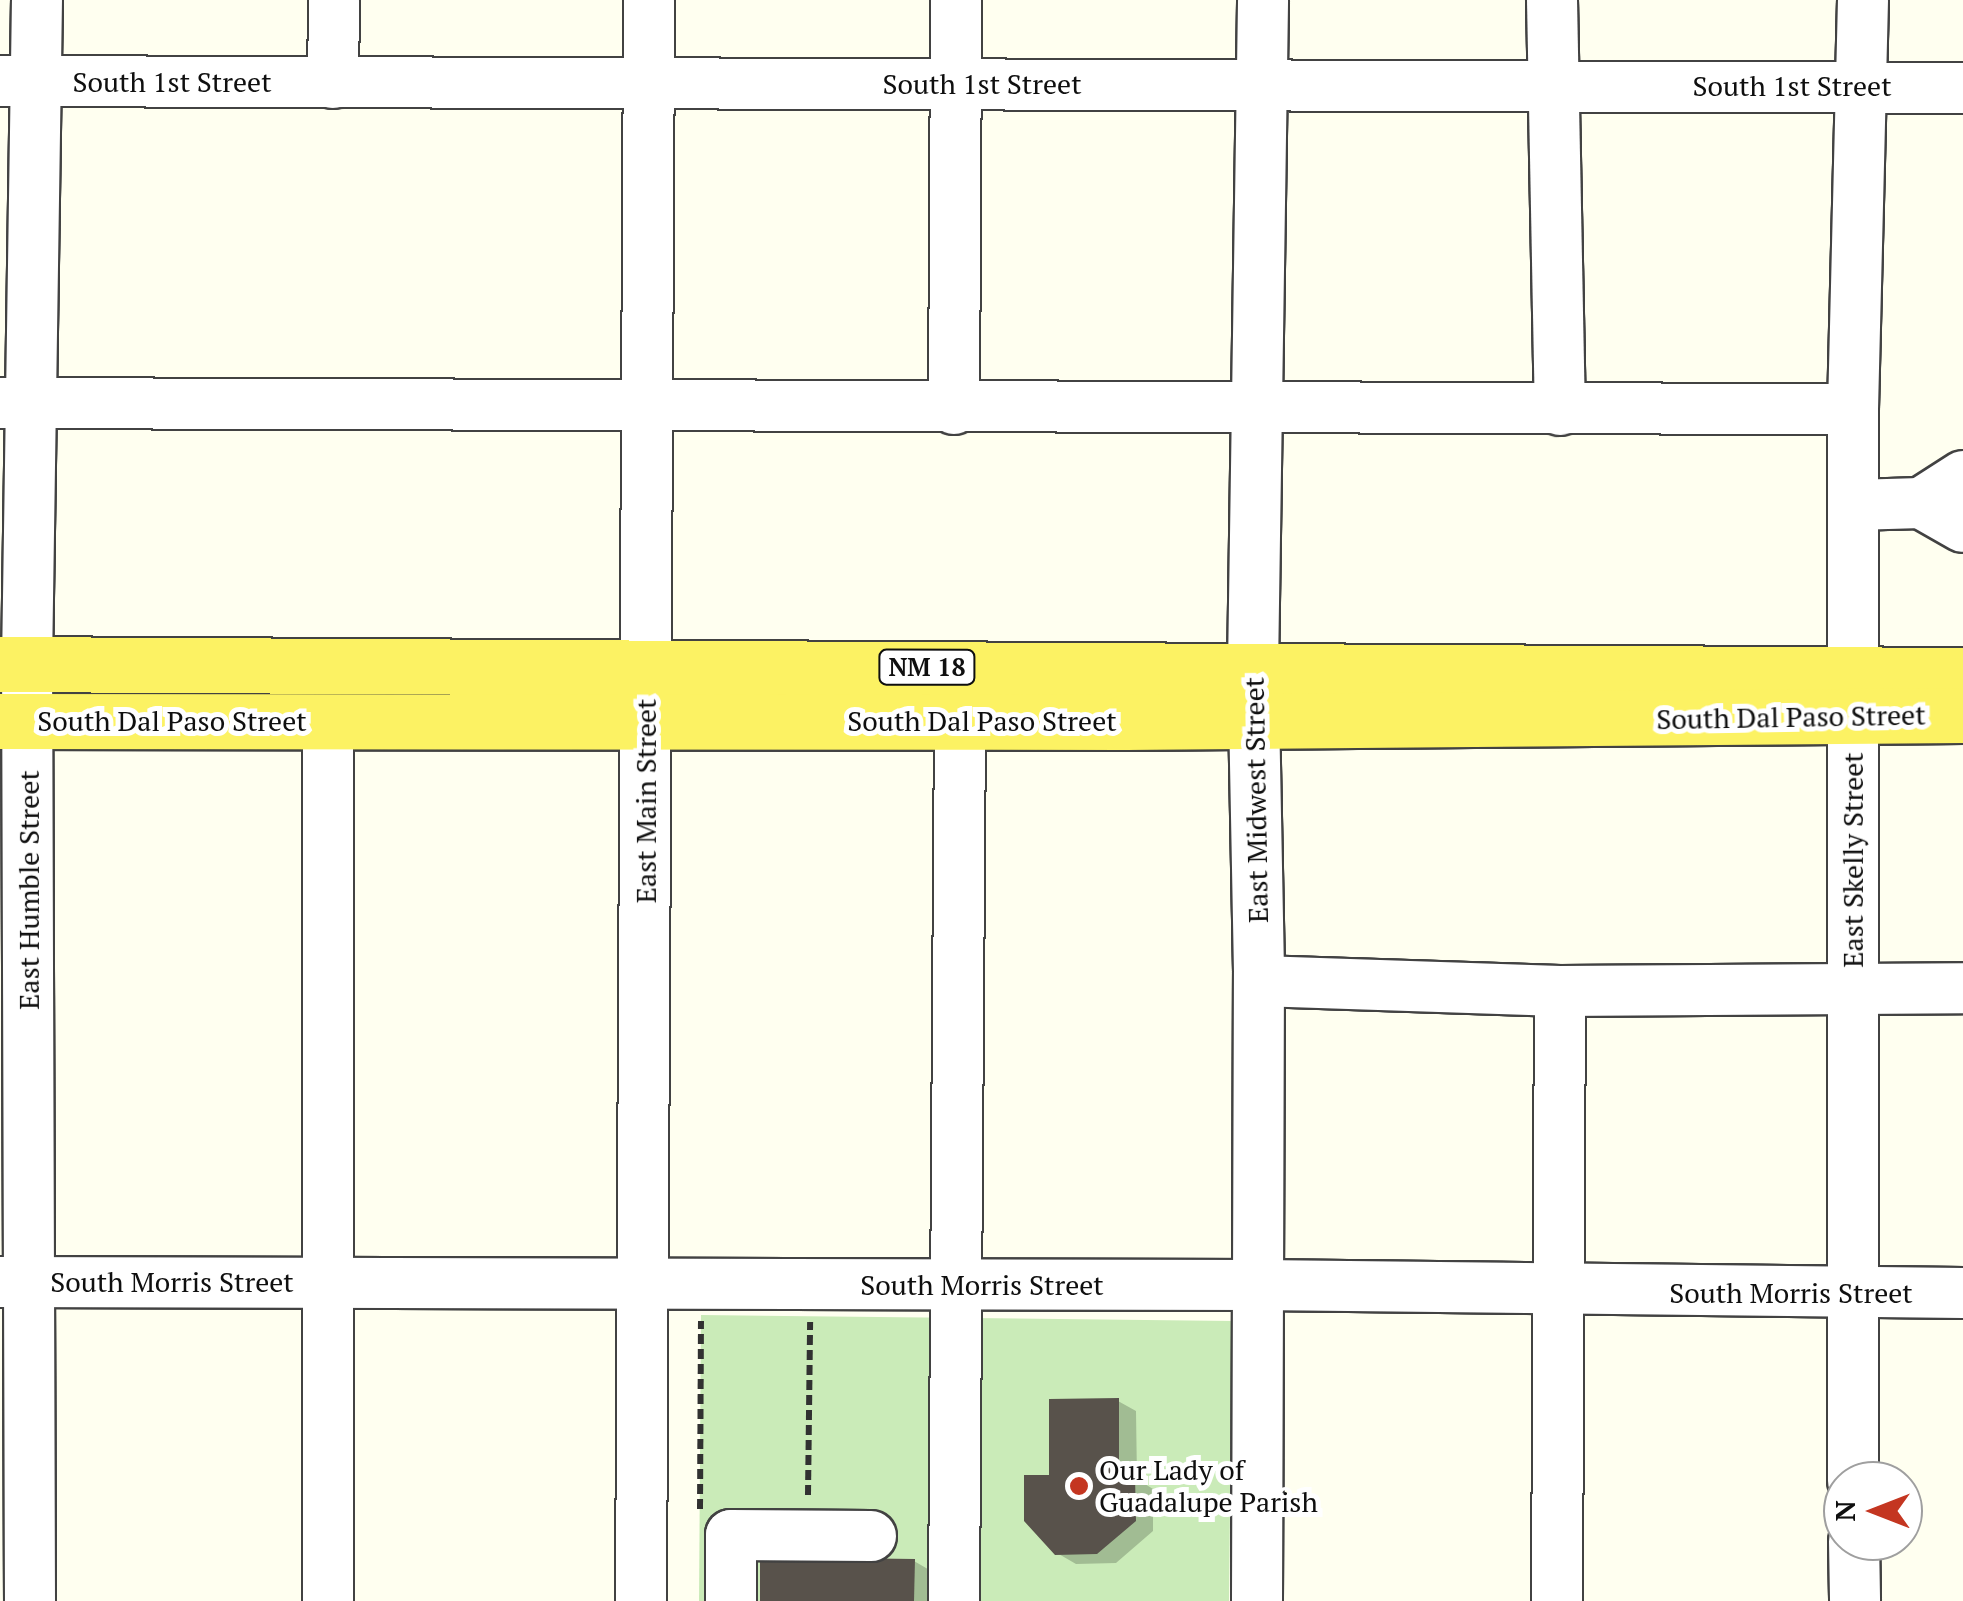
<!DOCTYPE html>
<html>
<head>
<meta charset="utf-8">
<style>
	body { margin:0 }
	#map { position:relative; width:1963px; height:1601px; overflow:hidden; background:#fffff0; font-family:"PT Serif",serif }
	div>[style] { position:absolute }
	.green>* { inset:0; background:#caebb8 }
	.shadow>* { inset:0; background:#0003 }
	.building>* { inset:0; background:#58524b }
	.path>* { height:6px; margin-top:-3px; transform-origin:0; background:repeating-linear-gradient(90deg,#313131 0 10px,transparent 0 15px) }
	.roads { filter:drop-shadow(2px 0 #424242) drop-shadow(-2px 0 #424242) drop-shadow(0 2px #424242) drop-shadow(0 -2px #424242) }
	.minor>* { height:50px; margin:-25px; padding:0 25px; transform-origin:25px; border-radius:25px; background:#fff }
	.major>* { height:55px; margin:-27.5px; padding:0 27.5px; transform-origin:27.5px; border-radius:27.5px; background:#fcf263 }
	.dots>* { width:28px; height:28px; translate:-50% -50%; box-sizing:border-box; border:5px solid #fff; border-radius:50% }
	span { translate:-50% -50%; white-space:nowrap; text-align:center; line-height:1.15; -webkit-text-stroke:10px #fff; paint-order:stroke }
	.shield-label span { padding:2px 8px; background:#fff; border:2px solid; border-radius:8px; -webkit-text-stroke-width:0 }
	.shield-label { font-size:25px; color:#0f0f0f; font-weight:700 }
	.street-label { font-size:28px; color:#0f0f0f }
	.poi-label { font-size:28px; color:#0f0f0f }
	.left { translate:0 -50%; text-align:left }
	.north { position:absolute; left:1823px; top:1461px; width:100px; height:100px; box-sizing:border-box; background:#fff; border:2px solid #9f9f9f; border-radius:50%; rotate:270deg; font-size:28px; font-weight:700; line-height:40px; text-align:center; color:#0f0f0f }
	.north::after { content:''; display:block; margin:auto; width:35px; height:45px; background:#c43621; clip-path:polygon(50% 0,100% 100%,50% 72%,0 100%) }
</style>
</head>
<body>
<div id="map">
	<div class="green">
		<i style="clip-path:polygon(701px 1315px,1232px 1321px,1229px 1601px,699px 1601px)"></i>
	</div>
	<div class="shadow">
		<i style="clip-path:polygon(1118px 1401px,1136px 1411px,1137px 1479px,1153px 1489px,1153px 1531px,1116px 1563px,1076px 1564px,1057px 1553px,1052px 1477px)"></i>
		<i style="clip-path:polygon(914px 1561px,938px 1575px,938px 1601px,763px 1601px)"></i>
	</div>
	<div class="building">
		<i style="clip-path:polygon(1119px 1398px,1119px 1476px,1135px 1476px,1136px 1521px,1097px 1554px,1055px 1555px,1024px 1521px,1024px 1475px,1049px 1475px,1049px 1399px)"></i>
		<i style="clip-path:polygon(760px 1557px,915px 1559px,914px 1601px,760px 1601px)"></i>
	</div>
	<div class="path">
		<i style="left:808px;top:1495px;width:173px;rotate:-89.3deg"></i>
		<i style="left:700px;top:1509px;width:188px;rotate:-89.7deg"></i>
	</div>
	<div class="roads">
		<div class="minor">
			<i style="left:1552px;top:0;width:410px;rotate:88.9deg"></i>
			<i style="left:0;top:81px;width:1963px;rotate:0.2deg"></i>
			<i style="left:333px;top:83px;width:83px;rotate:-89.3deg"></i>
			<i style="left:0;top:403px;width:1853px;rotate:0.19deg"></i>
			<i style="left:954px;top:409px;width:409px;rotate:-89.7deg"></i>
			<i style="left:1921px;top:503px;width:50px;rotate:-32.7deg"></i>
			<i style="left:1854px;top:505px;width:67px;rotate:-1.7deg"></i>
			<i style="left:1921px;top:503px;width:48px;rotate:29.7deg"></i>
			<i style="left:328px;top:721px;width:880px;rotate:90deg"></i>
			<i style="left:1259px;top:981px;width:301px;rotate:1.9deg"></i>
			<i style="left:1560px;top:991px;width:403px;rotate:-0.4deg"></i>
			<i style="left:0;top:1282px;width:1258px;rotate:0.14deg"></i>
			<i style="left:1258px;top:1285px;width:705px;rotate:0.65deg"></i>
			<i style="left:1853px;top:1481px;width:1072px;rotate:-90deg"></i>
			<i style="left:1853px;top:409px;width:409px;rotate:-88.6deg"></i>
			<i style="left:1854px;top:1541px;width:60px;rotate:89deg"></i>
			<i style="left:30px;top:1601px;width:936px;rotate:-90.18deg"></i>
			<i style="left:27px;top:665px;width:665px;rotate:-89.14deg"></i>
			<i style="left:641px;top:1601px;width:1601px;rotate:-89.71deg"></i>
			<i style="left:731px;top:1601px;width:66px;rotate:-90deg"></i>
			<i style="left:731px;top:1535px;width:140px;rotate:0.4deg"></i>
			<i style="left:954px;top:1601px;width:880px;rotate:-89.61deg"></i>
			<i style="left:1257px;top:1601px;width:629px;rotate:-89.82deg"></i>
			<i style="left:1259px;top:972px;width:303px;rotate:-91.1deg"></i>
			<i style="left:1253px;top:669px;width:669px;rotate:-89.14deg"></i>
			<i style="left:1557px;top:1601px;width:610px;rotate:-89.72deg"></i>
		</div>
		<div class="major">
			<i style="left:0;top:664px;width:1963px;rotate:0.32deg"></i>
			<i style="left:0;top:721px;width:1125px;rotate:0.05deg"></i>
			<i style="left:1125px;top:722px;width:838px;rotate:-0.48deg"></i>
		</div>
	</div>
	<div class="dots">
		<i style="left:1079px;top:1486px;background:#c43621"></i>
	</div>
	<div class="shield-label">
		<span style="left:927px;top:667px">NM 18</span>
	</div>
	<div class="street-label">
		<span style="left:172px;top:82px">South 1st Street</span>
		<span style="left:982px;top:84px">South 1st Street</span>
		<span style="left:1792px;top:86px">South 1st Street</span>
		<span style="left:1791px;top:717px;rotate:-1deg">South Dal Paso Street</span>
		<span style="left:172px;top:721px">South Dal Paso Street</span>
		<span style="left:982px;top:721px">South Dal Paso Street</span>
		<span style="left:1256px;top:800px;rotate:-91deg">East Midwest Street</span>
		<span style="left:646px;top:801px;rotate:-90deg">East Main Street</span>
		<span style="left:1853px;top:860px;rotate:-90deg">East Skelly Street</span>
		<span style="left:29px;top:890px;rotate:-90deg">East Humble Street</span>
		<span style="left:172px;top:1282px">South Morris Street</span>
		<span style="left:982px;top:1285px">South Morris Street</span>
		<span style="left:1791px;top:1293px">South Morris Street</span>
	</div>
	<div class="poi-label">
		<span class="left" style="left:1099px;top:1486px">Our Lady of<br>Guadalupe Parish</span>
	</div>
	<div class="north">N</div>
</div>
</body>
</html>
